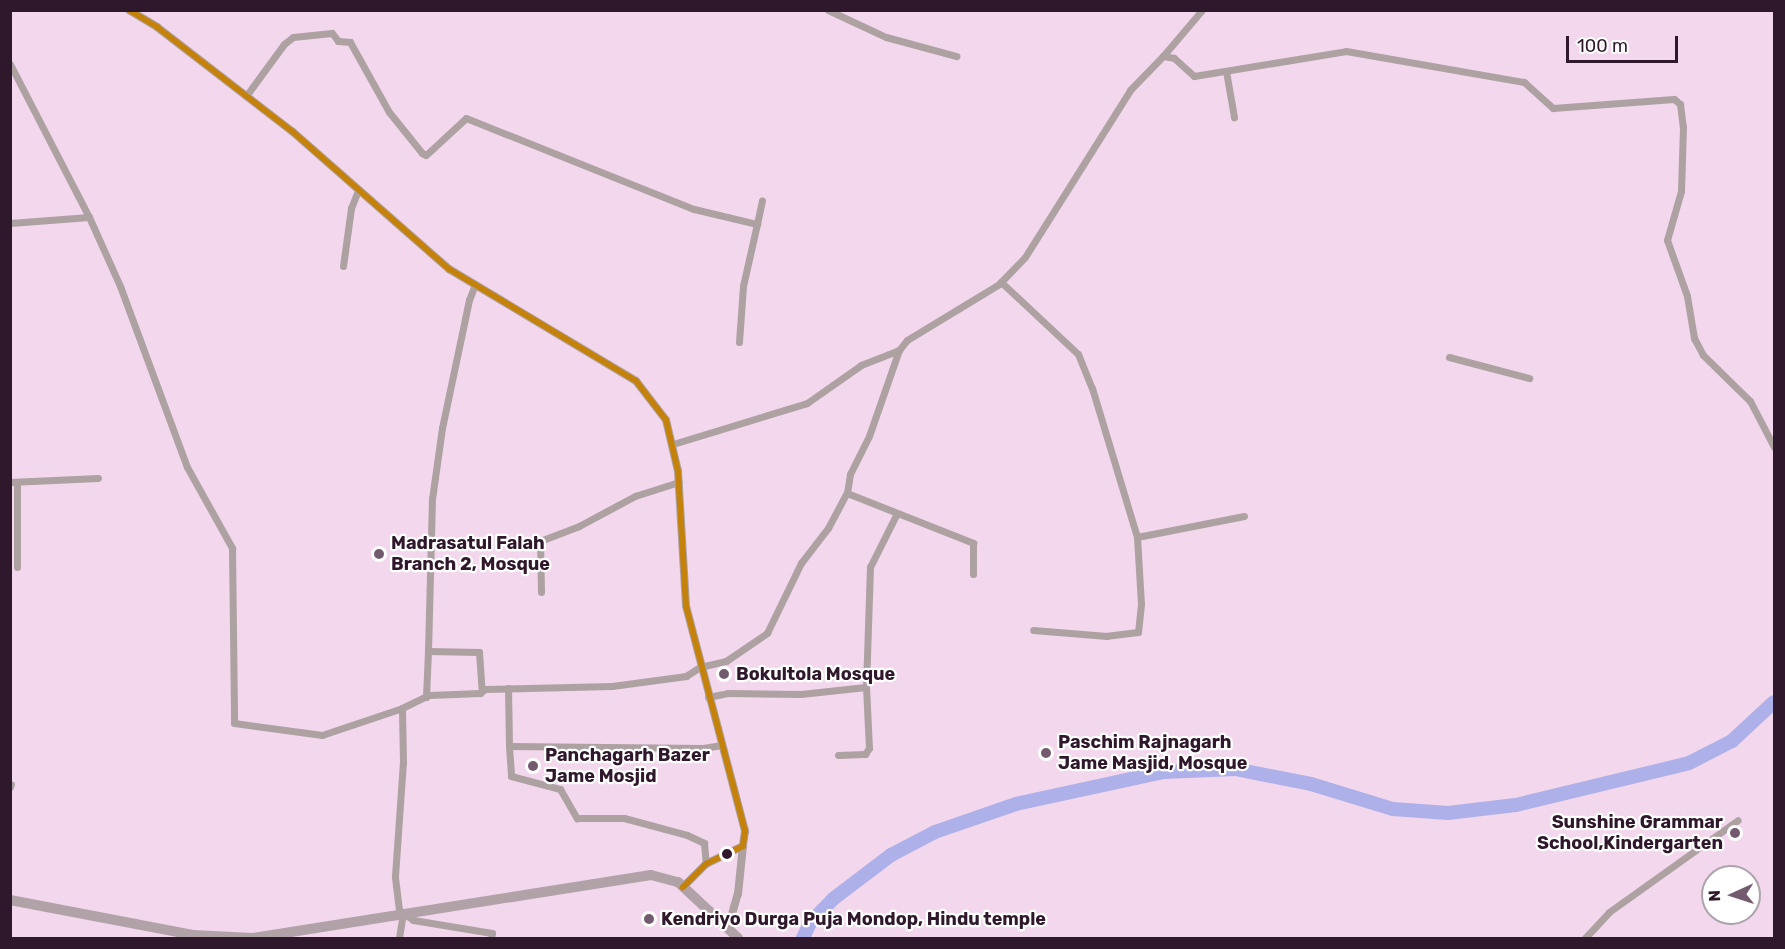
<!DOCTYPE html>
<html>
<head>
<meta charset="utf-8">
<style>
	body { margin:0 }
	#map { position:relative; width:1785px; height:949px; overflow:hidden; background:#f2d7ed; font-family:Rubik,sans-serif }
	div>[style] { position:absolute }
	.river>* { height:14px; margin:-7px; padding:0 7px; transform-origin:7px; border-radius:7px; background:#adb0e9 }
	.minor>* { height:7px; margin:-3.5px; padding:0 3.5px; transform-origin:3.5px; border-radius:3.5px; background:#ada1a2 }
	.tertiary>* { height:8px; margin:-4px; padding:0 4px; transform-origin:4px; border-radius:4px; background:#ada1a2 }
	.trunk>* { height:10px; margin:-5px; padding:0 5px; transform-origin:5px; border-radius:5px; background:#b1a2a8 }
	.bus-1>* { height:6px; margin:-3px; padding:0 3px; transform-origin:3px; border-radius:3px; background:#c5820b }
	.dots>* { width:16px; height:16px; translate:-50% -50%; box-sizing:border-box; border:3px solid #fff; border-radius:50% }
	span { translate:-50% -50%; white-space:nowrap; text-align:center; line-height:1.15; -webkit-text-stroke:4.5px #fff; paint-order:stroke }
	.poi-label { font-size:18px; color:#2f182b; font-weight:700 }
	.left { translate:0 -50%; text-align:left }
	.right { translate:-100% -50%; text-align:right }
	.frame { position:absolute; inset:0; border:12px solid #2f182b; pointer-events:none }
	.north { position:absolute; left:1701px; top:865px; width:60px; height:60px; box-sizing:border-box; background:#fff; border:2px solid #aca3aa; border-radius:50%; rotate:267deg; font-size:16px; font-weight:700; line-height:24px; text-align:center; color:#2f182b }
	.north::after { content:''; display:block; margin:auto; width:21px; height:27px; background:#735b6f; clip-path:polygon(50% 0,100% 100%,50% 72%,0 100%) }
	.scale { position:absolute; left:1566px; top:36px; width:112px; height:27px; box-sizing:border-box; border:3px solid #2f182b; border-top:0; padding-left:8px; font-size:18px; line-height:21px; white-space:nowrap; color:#2f182b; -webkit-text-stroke:4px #fff; paint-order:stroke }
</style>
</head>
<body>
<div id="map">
	<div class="river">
		<i style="left:803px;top:938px;width:17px;rotate:-65deg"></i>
		<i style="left:810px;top:923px;width:33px;rotate:-46deg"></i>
		<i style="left:833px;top:899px;width:73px;rotate:-37.2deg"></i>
		<i style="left:891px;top:855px;width:50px;rotate:-27.6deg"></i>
		<i style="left:935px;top:832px;width:86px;rotate:-19.1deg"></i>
		<i style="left:1016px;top:804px;width:150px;rotate:-12.3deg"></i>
		<i style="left:1163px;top:772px;width:72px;rotate:-2.4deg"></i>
		<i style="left:1235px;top:769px;width:77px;rotate:11.2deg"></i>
		<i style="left:1311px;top:784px;width:86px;rotate:17deg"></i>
		<i style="left:1393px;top:809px;width:55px;rotate:4.2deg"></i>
		<i style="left:1448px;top:813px;width:68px;rotate:-6.7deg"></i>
		<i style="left:1516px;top:805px;width:178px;rotate:-13.6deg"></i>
		<i style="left:1689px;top:763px;width:48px;rotate:-27.1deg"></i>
		<i style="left:1732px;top:741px;width:57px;rotate:-42.9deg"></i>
	</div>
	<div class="minor">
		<i style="left:828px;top:10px;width:64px;rotate:25deg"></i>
		<i style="left:886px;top:37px;width:73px;rotate:15.2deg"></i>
		<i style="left:1163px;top:56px;width:60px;rotate:-49.7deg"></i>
		<i style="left:10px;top:64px;width:172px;rotate:62.7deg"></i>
		<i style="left:89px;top:217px;width:79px;rotate:175.7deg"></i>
		<i style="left:1226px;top:71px;width:47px;rotate:80.1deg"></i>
		<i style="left:246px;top:96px;width:64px;rotate:-53.8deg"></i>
		<i style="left:284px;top:44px;width:11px;rotate:-38deg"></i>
		<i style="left:293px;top:37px;width:39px;rotate:-6deg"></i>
		<i style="left:332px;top:33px;width:10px;rotate:53deg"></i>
		<i style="left:338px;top:41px;width:12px;rotate:5deg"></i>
		<i style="left:350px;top:42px;width:80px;rotate:60.9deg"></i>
		<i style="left:389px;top:112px;width:53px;rotate:51.2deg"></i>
		<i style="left:422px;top:153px;width:4px;rotate:27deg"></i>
		<i style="left:426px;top:155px;width:54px;rotate:-42.8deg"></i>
		<i style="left:466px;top:118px;width:245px;rotate:21.8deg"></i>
		<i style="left:694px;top:209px;width:65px;rotate:13.4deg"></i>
		<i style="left:757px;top:224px;width:24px;rotate:-78deg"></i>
		<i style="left:89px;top:217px;width:76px;rotate:65.8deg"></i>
		<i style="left:120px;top:286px;width:193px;rotate:69.7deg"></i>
		<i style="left:187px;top:467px;width:93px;rotate:60.9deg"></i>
		<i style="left:232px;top:548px;width:175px;rotate:89.3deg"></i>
		<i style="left:234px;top:723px;width:89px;rotate:7.8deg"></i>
		<i style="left:322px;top:735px;width:84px;rotate:-18.6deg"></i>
		<i style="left:343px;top:266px;width:59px;rotate:-82.1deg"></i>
		<i style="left:351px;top:208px;width:18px;rotate:-68deg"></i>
		<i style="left:1001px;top:282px;width:105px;rotate:43.1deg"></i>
		<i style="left:1078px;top:354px;width:37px;rotate:68deg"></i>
		<i style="left:1092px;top:388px;width:156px;rotate:73.2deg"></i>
		<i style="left:1137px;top:537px;width:67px;rotate:86.6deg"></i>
		<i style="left:1141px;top:604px;width:28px;rotate:96deg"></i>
		<i style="left:1138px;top:632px;width:31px;rotate:173deg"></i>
		<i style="left:1107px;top:636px;width:74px;rotate:-175.4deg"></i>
		<i style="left:739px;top:342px;width:56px;rotate:-85.9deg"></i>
		<i style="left:743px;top:286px;width:64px;rotate:-77.3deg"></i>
		<i style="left:1449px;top:357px;width:83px;rotate:14.7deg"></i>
		<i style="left:673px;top:444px;width:140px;rotate:-17deg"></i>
		<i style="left:807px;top:403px;width:66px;rotate:-35.1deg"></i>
		<i style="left:861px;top:365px;width:41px;rotate:-21.5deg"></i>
		<i style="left:10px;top:482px;width:88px;rotate:-2.6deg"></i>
		<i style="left:17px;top:482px;width:85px;rotate:90deg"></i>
		<i style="left:847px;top:493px;width:19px;rotate:-81deg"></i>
		<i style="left:850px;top:474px;width:42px;rotate:-63.4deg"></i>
		<i style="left:869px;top:436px;width:91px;rotate:-70.8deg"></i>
		<i style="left:899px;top:350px;width:13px;rotate:-51deg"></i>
		<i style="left:907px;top:340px;width:108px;rotate:-31.3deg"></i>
		<i style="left:999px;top:284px;width:37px;rotate:-46deg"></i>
		<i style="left:1025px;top:257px;width:197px;rotate:-57.8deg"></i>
		<i style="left:1130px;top:90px;width:47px;rotate:-45.9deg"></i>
		<i style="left:1163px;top:56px;width:11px;rotate:10deg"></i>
		<i style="left:1174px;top:58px;width:27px;rotate:42deg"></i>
		<i style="left:1194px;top:76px;width:154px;rotate:-9.3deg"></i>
		<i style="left:1346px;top:51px;width:181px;rotate:9.9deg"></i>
		<i style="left:1524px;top:82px;width:39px;rotate:42deg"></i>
		<i style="left:1553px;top:108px;width:121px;rotate:-4.3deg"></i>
		<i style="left:1674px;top:99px;width:8px;rotate:40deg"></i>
		<i style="left:1680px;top:104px;width:23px;rotate:83deg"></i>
		<i style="left:1683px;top:127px;width:64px;rotate:91.8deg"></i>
		<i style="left:1681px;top:191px;width:51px;rotate:105.9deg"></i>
		<i style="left:1667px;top:240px;width:59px;rotate:70.3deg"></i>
		<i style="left:1687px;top:296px;width:43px;rotate:80.5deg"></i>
		<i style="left:1694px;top:338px;width:19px;rotate:62deg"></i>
		<i style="left:1703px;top:355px;width:66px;rotate:44.4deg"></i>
		<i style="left:1750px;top:401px;width:52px;rotate:62.4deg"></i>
		<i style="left:1137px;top:537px;width:109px;rotate:-11.1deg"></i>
		<i style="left:541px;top:592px;width:51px;rotate:-91.1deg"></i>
		<i style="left:540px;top:541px;width:42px;rotate:-21deg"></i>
		<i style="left:579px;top:526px;width:64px;rotate:-28.2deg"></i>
		<i style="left:635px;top:496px;width:46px;rotate:-17.7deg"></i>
		<i style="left:428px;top:651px;width:152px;rotate:-88.5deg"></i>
		<i style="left:432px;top:499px;width:72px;rotate:-82deg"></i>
		<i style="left:442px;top:428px;width:131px;rotate:-78.1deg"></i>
		<i style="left:469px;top:300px;width:17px;rotate:-69deg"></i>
		<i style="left:508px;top:688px;width:58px;rotate:89deg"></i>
		<i style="left:509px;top:746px;width:194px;rotate:0.6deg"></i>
		<i style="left:703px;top:748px;width:19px;rotate:-9deg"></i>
		<i style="left:426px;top:697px;width:46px;rotate:-87.5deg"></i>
		<i style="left:428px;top:651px;width:51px;rotate:1.1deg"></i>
		<i style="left:479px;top:652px;width:39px;rotate:86deg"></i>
		<i style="left:708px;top:697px;width:20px;rotate:-11deg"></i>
		<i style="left:728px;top:693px;width:73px;rotate:0.8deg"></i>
		<i style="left:801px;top:694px;width:65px;rotate:-6.1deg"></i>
		<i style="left:866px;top:687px;width:120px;rotate:-88.1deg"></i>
		<i style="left:870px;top:567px;width:60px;rotate:-63.4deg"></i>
		<i style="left:509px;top:746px;width:30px;rotate:86deg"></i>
		<i style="left:511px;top:776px;width:51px;rotate:14.9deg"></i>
		<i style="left:560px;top:789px;width:34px;rotate:60deg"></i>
		<i style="left:577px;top:818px;width:47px"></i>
		<i style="left:624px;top:818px;width:65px;rotate:15.1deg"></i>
		<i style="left:687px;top:835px;width:19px;rotate:25deg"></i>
		<i style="left:704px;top:843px;width:21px;rotate:85deg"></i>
		<i style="left:838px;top:755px;width:27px;rotate:-2deg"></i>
		<i style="left:865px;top:754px;width:7px;rotate:-56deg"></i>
		<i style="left:869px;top:748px;width:61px;rotate:-92.8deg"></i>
		<i style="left:10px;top:787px;width:3px;rotate:-72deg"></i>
		<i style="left:399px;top:938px;width:24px;rotate:-81deg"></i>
		<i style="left:491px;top:938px;width:5px;rotate:-79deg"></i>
		<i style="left:492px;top:933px;width:80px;rotate:-170.7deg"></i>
		<i style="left:413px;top:920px;width:17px;rotate:-144deg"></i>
		<i style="left:399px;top:910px;width:34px;rotate:-97deg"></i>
		<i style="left:395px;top:876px;width:114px;rotate:-86deg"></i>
		<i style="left:403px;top:762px;width:54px;rotate:-91.1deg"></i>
		<i style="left:402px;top:708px;width:30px;rotate:-26deg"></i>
		<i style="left:429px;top:695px;width:51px;rotate:-2.2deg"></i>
		<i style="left:480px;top:693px;width:6px;rotate:-39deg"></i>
		<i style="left:485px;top:689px;width:127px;rotate:-1.4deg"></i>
		<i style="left:612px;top:686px;width:75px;rotate:-7.7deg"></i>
		<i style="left:686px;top:676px;width:17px;rotate:-33deg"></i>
		<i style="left:700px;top:667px;width:27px;rotate:-13deg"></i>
		<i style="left:726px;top:661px;width:50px;rotate:-34.3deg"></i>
		<i style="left:767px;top:633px;width:78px;rotate:-64.1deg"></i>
		<i style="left:801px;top:563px;width:44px;rotate:-52.4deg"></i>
		<i style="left:828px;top:528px;width:40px;rotate:-62deg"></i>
		<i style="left:847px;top:493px;width:136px;rotate:21.6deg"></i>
		<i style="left:973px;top:543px;width:31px;rotate:90deg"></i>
		<i style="left:1585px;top:938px;width:35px;rotate:-47deg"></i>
		<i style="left:1609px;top:912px;width:158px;rotate:-35.5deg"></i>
	</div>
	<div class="tertiary">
		<i style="left:129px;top:10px;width:33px;rotate:31deg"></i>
		<i style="left:157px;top:27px;width:172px;rotate:37.7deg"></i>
		<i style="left:293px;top:132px;width:208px;rotate:41.3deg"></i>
		<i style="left:449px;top:269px;width:218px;rotate:30.9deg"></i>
		<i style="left:636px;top:381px;width:49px;rotate:52.4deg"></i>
		<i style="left:666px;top:420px;width:52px;rotate:76.8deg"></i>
		<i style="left:678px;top:471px;width:135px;rotate:86.6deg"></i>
		<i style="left:686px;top:606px;width:233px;rotate:75.3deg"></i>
		<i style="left:745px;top:831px;width:15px;rotate:98deg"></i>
		<i style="left:743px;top:846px;width:41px;rotate:154.1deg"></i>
		<i style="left:706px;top:864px;width:33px;rotate:135deg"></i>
		<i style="left:728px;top:928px;width:35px;rotate:-74deg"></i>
		<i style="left:738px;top:894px;width:48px;rotate:-84.1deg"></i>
	</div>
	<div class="trunk">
		<i style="left:10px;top:900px;width:186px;rotate:10.8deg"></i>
		<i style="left:193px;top:935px;width:60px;rotate:2.9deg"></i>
		<i style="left:253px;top:938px;width:403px;rotate:-9deg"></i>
		<i style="left:651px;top:875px;width:28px;rotate:15deg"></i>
		<i style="left:678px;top:882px;width:82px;rotate:43deg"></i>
	</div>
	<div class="bus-1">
		<i style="left:129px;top:10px;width:33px;rotate:31deg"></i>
		<i style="left:157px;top:27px;width:172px;rotate:37.7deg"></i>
		<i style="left:293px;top:132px;width:208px;rotate:41.3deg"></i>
		<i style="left:449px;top:269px;width:218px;rotate:30.9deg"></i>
		<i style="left:636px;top:381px;width:49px;rotate:52.4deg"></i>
		<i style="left:666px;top:420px;width:52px;rotate:76.8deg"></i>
		<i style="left:678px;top:471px;width:135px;rotate:86.6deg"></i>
		<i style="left:686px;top:606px;width:233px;rotate:75.3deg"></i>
		<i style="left:745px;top:831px;width:15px;rotate:98deg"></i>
		<i style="left:743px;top:846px;width:41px;rotate:154.1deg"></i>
		<i style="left:706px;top:864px;width:33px;rotate:135deg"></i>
	</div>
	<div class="dots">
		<i style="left:379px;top:554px;background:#735b6f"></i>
		<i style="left:724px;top:674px;background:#735b6f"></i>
		<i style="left:1046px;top:753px;background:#735b6f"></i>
		<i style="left:533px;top:766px;background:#735b6f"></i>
		<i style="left:1735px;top:833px;background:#735b6f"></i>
		<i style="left:727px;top:854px;background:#2f182b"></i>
		<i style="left:649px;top:919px;background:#735b6f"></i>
	</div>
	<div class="poi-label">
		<span class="left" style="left:391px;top:554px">Madrasatul Falah<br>Branch 2, Mosque</span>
		<span class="left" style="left:736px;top:674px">Bokultola Mosque</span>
		<span class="left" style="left:1058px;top:753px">Paschim Rajnagarh<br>Jame Masjid, Mosque</span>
		<span class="left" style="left:545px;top:766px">Panchagarh Bazer<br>Jame Mosjid</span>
		<span class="right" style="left:1723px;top:833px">Sunshine Grammar<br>School,Kindergarten</span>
		<span class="left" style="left:661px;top:919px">Kendriyo Durga Puja Mondop, Hindu temple</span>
	</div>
	<div class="frame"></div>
	<div class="north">N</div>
	<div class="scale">100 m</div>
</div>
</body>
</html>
